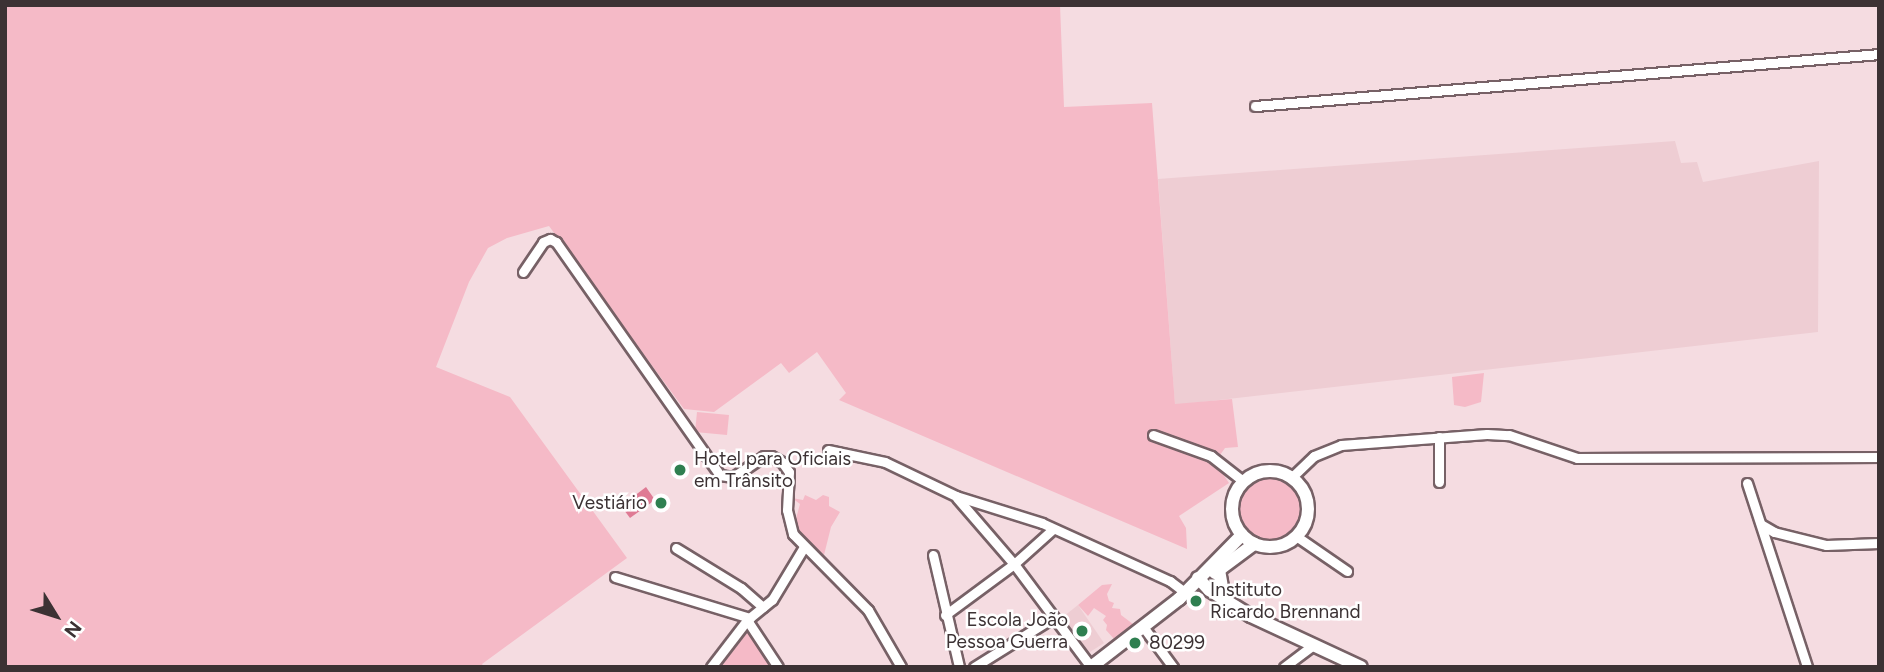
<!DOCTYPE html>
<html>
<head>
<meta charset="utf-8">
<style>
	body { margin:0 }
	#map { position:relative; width:1884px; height:672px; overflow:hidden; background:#f5dce1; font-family:Figtree,sans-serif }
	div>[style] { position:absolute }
	.built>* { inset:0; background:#eecdd3 }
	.green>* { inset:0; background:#f5bac7 }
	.round { border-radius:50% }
	.water>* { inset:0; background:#df7a94 }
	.roads { filter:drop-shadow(2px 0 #776166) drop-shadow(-2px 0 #776166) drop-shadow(0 2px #776166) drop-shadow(0 -2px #776166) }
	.street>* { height:9px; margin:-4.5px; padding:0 4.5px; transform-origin:4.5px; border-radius:4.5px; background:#fff }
	.secondary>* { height:12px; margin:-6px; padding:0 6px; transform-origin:6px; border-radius:6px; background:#fff }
	.secondary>.ring { margin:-6px; padding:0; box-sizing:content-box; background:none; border:12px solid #fff; border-radius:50% }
	.dots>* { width:19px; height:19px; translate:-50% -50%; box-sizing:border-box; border:4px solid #fff; border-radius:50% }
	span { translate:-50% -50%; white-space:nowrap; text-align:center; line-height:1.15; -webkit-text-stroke:5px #fff; paint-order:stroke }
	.poi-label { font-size:19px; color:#3c3234 }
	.left { translate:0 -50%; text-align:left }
	.right { translate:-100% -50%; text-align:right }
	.frame { position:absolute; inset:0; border:7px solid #3c3234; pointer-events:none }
	.north { position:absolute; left:21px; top:581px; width:70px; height:70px; -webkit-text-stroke:5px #fff; paint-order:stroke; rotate:128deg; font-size:19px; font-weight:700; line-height:28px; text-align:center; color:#3c3234 }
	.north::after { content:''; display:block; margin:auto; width:24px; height:32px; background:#3c3234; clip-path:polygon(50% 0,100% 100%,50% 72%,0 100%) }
</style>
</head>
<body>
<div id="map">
	<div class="built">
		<i style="clip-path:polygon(1675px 141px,1681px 163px,1697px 162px,1703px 182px,1819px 161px,1818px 332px,1175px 405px,1158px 179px)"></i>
		<i style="clip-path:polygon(1078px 605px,1104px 643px,1090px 652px,1081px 649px,1059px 620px)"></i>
	</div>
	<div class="green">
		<i style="clip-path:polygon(5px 5px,1060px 5px,1064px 107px,1152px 103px,1175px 404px,1232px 399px,1238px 447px,1225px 448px,1215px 462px,1229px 483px,1179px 516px,1186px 528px,1187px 549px,839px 400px,846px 393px,817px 352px,789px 373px,781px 363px,714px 412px,684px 409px,549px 226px,507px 238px,488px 248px,469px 282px,436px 367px,510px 397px,627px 558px,482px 664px,484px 667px,5px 667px)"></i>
		<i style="clip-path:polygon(1484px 373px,1481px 402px,1465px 407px,1454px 405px,1452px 377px)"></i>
		<i style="clip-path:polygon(697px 412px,729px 415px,727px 435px,695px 432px)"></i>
		<i class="round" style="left:1237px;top:476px;width:66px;height:66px"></i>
		<i style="clip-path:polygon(805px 495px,816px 500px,823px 495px,829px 497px,829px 506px,840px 512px,831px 527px,824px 555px,794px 526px,800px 504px,792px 498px,803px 500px)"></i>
		<i style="clip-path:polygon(1112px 584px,1107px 594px,1109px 601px,1114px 603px,1112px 608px,1120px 609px,1121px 615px,1133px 624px,1115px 640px,1106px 630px,1107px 625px,1103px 620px,1106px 616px,1094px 608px,1088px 616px,1078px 605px,1102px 585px)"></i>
		<i style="clip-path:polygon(737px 629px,750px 629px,776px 667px,706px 667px)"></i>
	</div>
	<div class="water">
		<i style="clip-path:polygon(646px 487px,655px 500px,630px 518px,621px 506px)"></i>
	</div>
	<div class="roads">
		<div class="street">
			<i style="left:1255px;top:106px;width:626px;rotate:-4.76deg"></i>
			<i style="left:523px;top:272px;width:36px;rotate:-56deg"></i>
			<i style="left:543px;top:242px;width:8px;rotate:-23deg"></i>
			<i style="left:550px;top:239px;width:7px;rotate:27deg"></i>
			<i style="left:556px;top:242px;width:285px;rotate:54.9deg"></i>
			<i style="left:720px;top:475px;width:13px;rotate:9deg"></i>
			<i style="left:733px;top:477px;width:37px;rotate:-34deg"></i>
			<i style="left:764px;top:456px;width:7px"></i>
			<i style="left:771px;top:456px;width:13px;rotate:29deg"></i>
			<i style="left:782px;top:462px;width:12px;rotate:55deg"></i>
			<i style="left:789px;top:472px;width:38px;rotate:93deg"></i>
			<i style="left:787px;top:510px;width:25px;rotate:76deg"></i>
			<i style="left:793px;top:534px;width:107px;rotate:45.4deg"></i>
			<i style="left:868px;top:610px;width:66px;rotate:59.9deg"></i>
			<i style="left:1153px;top:435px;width:62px;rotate:19.9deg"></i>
			<i style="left:1211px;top:456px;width:41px;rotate:38deg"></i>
			<i style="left:1439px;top:437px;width:45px;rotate:90deg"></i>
			<i style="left:828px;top:450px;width:58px;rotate:11.9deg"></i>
			<i style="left:885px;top:462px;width:79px;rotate:25.6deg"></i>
			<i style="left:956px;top:496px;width:90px;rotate:17.4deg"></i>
			<i style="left:1042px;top:523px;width:141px;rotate:24.4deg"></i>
			<i style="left:1170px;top:581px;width:20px;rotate:37deg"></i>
			<i style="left:1292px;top:477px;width:30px;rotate:-44deg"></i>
			<i style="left:1314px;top:456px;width:29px;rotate:-22deg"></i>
			<i style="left:1341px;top:445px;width:146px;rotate:-4.3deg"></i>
			<i style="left:1487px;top:434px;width:22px;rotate:3deg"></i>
			<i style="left:1509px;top:435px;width:72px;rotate:18.7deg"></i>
			<i style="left:1577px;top:458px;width:302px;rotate:-0.2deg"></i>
			<i style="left:1747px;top:483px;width:194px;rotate:71.9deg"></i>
			<i style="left:957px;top:498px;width:87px;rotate:49.2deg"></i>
			<i style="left:1014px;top:564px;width:129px;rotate:53.2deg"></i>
			<i style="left:1762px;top:525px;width:14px;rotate:30deg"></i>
			<i style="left:1774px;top:532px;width:54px;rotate:14deg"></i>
			<i style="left:1826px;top:545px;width:53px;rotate:-2.2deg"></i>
			<i style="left:1296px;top:536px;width:62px;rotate:34.5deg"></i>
			<i style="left:676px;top:548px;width:76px;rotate:31.6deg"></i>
			<i style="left:741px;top:588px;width:29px;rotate:41deg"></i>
			<i style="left:933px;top:555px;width:115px;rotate:76.9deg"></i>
			<i style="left:615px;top:577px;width:141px;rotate:16.9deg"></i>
			<i style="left:945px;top:615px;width:86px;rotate:-36.5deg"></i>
			<i style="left:1014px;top:564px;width:52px;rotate:-41.9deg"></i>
			<i style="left:747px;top:620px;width:56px;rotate:56.6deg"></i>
			<i style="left:1144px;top:628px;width:49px;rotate:53.4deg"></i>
			<i style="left:711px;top:667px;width:59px;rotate:-52.5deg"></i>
			<i style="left:747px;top:620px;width:32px;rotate:-39deg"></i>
			<i style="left:772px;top:600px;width:62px;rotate:-58.9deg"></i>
			<i style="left:974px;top:667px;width:94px;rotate:-32deg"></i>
			<i style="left:1284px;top:667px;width:36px;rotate:-37deg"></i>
		</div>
		<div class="secondary">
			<i class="ring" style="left:1232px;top:471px;width:64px;height:64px"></i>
			<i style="left:1219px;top:570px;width:28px;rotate:80deg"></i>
			<i style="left:1215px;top:573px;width:49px;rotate:-36.6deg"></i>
			<i style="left:1198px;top:578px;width:16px;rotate:47deg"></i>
			<i style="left:1209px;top:590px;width:49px;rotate:31.8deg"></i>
			<i style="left:1251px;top:616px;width:121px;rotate:24.9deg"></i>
			<i style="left:1091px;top:667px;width:111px;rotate:-37.7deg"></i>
			<i style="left:1179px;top:599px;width:90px;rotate:-45.5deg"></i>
		</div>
	</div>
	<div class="dots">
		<i style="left:680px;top:470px;background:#2f7f50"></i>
		<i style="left:661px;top:503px;background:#2f7f50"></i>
		<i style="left:1196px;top:601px;background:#2f7f50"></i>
		<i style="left:1082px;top:631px;background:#2f7f50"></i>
		<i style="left:1135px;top:643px;background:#2f7f50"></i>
	</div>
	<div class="poi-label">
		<span class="left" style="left:694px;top:470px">Hotel para Oficiais<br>em Trânsito</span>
		<span class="right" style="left:647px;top:503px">Vestiário</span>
		<span class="left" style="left:1210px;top:601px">Instituto<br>Ricardo Brennand</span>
		<span class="right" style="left:1068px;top:631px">Escola João<br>Pessoa Guerra</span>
		<span class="left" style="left:1149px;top:643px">80299</span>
	</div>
	<div class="frame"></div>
	<div class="north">N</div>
</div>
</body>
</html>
